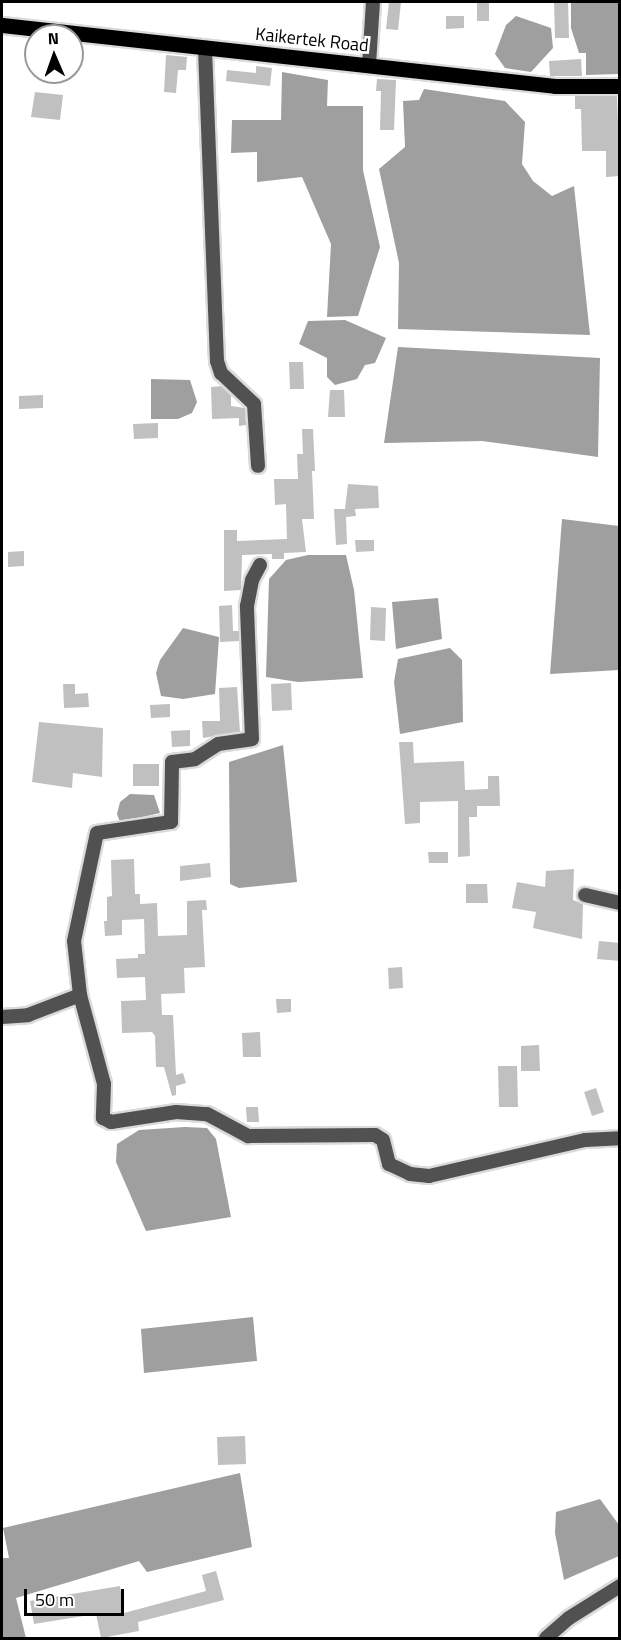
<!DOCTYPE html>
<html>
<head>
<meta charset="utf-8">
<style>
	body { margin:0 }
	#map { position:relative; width:621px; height:1640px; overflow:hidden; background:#fff; font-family:"Titillium Web",sans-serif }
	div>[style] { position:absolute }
	.water>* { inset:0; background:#9f9f9f }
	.building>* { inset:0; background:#c0c0c0 }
	.roads { filter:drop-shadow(2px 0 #dbdbdb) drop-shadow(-2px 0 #dbdbdb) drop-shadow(0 2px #dbdbdb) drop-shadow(0 -2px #dbdbdb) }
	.minor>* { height:14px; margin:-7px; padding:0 7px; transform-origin:7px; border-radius:7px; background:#515151 }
	.major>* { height:15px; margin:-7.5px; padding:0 7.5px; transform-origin:7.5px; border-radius:7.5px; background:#000 }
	span { translate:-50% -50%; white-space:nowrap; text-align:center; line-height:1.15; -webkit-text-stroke:5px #fff; paint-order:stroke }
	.street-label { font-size:18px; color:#000 }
	.frame { position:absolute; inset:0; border:3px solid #000; pointer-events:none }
	.north { position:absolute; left:24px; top:24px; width:60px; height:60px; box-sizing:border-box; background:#fff; border:2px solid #999; border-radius:50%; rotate:358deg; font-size:16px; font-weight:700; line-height:24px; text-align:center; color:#000 }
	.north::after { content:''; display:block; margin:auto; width:21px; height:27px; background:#000; clip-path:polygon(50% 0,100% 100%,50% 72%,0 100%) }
	.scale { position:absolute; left:24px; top:1589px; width:100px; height:27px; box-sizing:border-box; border:3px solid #000; border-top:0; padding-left:8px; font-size:18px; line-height:21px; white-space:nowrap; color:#000; -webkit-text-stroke:4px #fff; paint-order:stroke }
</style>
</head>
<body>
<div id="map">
	<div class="water">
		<i style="clip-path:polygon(571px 2px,619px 2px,619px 74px,586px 75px,586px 53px,579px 53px,571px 28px)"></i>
		<i style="clip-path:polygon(516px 16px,551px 28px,553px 48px,531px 72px,505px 68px,495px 54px,506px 25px)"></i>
		<i style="clip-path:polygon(282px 72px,328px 80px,327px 106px,363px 106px,363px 170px,380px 247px,358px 316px,327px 317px,331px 244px,302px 177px,257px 182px,257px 152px,231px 153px,232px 120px,281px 120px)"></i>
		<i style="clip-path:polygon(424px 89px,505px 101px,525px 122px,522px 164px,533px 181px,552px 196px,574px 186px,590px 335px,398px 329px,399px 263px,379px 169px,405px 147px,403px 101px,419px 100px)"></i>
		<i style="clip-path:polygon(345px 320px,386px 338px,375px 363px,365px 365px,357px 379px,335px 385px,327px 377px,327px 358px,299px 344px,308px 321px)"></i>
		<i style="clip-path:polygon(398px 347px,600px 358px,598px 457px,482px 441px,384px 443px)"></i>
		<i style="clip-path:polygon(151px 379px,190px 380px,197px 402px,192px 413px,178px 419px,151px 419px)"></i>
		<i style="clip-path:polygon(562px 519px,619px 526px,619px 670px,550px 674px)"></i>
		<i style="clip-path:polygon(308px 555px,346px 555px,354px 590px,363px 678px,298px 682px,266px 677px,269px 579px,286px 560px)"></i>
		<i style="clip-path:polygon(438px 598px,442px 639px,396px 649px,392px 602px)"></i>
		<i style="clip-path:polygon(183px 628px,219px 637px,215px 694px,183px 699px,161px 696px,156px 673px,160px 660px)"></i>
		<i style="clip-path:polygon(450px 648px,462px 660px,463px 722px,400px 734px,394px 682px,398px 659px)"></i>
		<i style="clip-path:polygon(283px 745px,297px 882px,239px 888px,230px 884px,229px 762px)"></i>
		<i style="clip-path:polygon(130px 794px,154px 795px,160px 813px,120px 822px,117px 814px,120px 802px)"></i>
		<i style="clip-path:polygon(185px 1127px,207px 1128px,216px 1139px,231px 1217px,146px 1231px,116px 1162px,117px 1144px,139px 1130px)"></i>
		<i style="clip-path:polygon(253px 1317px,257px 1361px,144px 1373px,141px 1329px)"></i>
		<i style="clip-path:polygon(240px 1473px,252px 1547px,147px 1572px,139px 1561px,16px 1598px,26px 1638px,2px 1638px,2px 1558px,9px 1558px,3px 1528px)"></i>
		<i style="clip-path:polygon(600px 1499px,619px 1525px,619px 1556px,564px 1580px,555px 1533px,556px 1512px)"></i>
	</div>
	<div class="building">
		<i style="clip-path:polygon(389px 2px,401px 2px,398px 30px,386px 29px)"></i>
		<i style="clip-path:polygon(477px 2px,489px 2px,489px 21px,477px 21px)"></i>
		<i style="clip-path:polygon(554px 2px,568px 2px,569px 38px,555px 38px)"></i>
		<i style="clip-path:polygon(446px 16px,464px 16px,464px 28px,446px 29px)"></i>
		<i style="clip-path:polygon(166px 55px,187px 57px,186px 70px,178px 70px,176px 93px,164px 92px)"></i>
		<i style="clip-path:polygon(581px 59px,582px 76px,550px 76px,549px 61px)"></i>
		<i style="clip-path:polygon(256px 66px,272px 68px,270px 86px,226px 81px,227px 70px,256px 73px)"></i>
		<i style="clip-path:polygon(377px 79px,396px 80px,394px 130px,380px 130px,381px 91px,376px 91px)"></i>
		<i style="clip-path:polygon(35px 92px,63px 95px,60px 120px,31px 117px)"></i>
		<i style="clip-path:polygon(575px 96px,617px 96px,620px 176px,606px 177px,606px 151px,582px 151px,581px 109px,575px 109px)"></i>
		<i style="clip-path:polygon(289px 362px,303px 362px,304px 389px,290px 389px)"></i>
		<i style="clip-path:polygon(222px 386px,231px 395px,231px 406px,245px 408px,246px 425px,239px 426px,239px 418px,212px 419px,211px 387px)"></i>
		<i style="clip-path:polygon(330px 390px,344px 390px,345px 417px,328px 417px)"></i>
		<i style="clip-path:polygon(43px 395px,43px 408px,19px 409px,19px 396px)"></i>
		<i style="clip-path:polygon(158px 423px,158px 438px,134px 439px,133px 424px)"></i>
		<i style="clip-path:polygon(302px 429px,313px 429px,315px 471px,312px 471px,314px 519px,302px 519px,306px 552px,284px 553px,284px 559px,272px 559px,272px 554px,242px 555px,241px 590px,224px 591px,224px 530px,237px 530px,237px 541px,287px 539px,286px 504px,275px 505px,274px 479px,298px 479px,297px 454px,303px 454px)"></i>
		<i style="clip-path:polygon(348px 484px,378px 486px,379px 508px,355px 509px,356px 516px,346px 517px,347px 544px,336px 545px,334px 509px,345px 509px)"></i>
		<i style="clip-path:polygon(355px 540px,374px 540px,374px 551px,356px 552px)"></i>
		<i style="clip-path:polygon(24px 551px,24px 566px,8px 567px,8px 552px)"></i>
		<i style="clip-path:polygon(232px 605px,233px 631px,239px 631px,239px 641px,220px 642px,219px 606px)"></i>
		<i style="clip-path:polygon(371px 607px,386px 608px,385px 641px,370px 640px)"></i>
		<i style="clip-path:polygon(291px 683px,292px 710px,272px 711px,271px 684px)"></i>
		<i style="clip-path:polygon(63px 684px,75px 684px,75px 694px,88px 693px,89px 707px,64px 708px)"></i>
		<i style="clip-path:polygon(237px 687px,240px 732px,203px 738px,202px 721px,220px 721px,219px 688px)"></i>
		<i style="clip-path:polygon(170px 704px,170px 717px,151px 718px,150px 705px)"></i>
		<i style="clip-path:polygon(39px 722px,103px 728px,102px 777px,73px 773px,72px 788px,32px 782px)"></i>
		<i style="clip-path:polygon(190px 730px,190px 746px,172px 747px,171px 731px)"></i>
		<i style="clip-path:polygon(399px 742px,413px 742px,414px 763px,464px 761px,465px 790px,488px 789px,488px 776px,499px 776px,500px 806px,477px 806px,477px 817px,469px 817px,470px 856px,458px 857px,458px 801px,420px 802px,420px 823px,405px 824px)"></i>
		<i style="clip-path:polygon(133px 764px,159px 764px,159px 786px,133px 786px)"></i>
		<i style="clip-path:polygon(428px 852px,448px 852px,448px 863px,429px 863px)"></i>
		<i style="clip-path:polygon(134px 859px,135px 894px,140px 894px,140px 904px,157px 903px,158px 936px,187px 935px,187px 901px,206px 900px,207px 910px,202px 910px,205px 967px,184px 968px,185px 993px,161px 994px,162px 1015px,173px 1015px,176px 1075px,183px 1073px,186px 1083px,176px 1086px,176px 1095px,172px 1096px,164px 1067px,156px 1067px,155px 1036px,152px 1032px,122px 1033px,121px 1001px,146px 1000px,145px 977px,117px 978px,116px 959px,138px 958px,138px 954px,145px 954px,144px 919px,122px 920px,122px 935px,105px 936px,104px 921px,107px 921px,107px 897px,112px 896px,111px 860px)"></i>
		<i style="clip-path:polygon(210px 863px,211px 877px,180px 881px,180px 866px)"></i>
		<i style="clip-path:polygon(574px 869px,573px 900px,583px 904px,582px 939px,533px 928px,536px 912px,512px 908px,517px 882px,545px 887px,546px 871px)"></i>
		<i style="clip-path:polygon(466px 884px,487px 884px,488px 903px,466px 903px)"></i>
		<i style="clip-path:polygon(599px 941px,620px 943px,620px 961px,597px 959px)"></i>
		<i style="clip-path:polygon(402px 967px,403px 988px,389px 989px,388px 968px)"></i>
		<i style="clip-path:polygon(276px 999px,291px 999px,291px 1012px,277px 1013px)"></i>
		<i style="clip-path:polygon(260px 1032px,261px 1057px,243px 1057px,242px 1033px)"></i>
		<i style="clip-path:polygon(539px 1045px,540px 1071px,521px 1071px,521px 1046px)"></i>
		<i style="clip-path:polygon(498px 1066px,517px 1066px,518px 1107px,499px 1107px)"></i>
		<i style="clip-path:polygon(596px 1088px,604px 1112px,592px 1116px,584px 1092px)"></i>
		<i style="clip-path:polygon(246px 1107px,258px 1107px,259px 1122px,247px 1122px)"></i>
		<i style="clip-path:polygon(245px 1436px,246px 1464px,218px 1465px,217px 1437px)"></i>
		<i style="clip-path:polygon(216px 1571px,224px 1600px,138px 1622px,139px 1631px,101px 1638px,96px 1614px,34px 1624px,30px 1601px,120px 1586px,124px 1613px,206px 1591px,202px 1575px)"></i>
	</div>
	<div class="roads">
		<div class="minor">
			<i style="left:205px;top:49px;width:312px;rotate:87.8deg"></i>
			<i style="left:217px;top:361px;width:13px;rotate:72deg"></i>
			<i style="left:221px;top:373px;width:45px;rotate:43.2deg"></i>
			<i style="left:254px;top:404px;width:62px;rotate:86.3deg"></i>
			<i style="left:369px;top:65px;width:63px;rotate:-86.4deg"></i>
			<i style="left:585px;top:895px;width:36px;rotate:13deg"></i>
			<i style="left:80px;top:995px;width:54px;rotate:-96.3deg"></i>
			<i style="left:74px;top:941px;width:110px;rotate:-78deg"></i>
			<i style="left:97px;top:833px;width:75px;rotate:-8.5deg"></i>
			<i style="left:171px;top:822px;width:60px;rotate:-89deg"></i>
			<i style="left:172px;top:762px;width:23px;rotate:-7deg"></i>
			<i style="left:195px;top:759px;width:27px;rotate:-33deg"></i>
			<i style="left:218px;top:744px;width:34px;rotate:-8deg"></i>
			<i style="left:252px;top:739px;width:133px;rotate:-92.2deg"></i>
			<i style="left:247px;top:606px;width:26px;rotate:-79deg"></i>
			<i style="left:252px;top:580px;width:17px;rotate:-62deg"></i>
			<i style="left:2px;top:1017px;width:26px;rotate:-4deg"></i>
			<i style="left:28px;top:1015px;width:56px;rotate:-21deg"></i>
			<i style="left:80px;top:995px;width:92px;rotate:74.9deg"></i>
			<i style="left:104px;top:1084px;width:34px;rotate:92deg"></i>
			<i style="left:103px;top:1118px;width:9px;rotate:27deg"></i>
			<i style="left:111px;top:1122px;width:66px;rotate:-8.7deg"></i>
			<i style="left:176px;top:1112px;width:31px;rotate:4deg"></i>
			<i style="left:207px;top:1114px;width:47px;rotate:28.2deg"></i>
			<i style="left:248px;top:1136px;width:127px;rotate:-0.5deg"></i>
			<i style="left:375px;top:1135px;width:9px;rotate:32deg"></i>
			<i style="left:383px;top:1140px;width:25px;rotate:76deg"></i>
			<i style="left:389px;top:1164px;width:23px;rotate:25deg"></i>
			<i style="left:410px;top:1174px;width:19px;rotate:6deg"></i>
			<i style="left:429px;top:1176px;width:160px;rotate:-13deg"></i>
			<i style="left:585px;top:1140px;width:35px;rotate:-3deg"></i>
			<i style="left:546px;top:1638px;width:30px;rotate:-41deg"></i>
			<i style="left:569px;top:1618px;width:60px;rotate:-32.1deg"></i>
		</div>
		<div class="major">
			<i style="left:2px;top:25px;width:556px;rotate:6.29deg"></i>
			<i style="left:555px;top:86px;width:65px"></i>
		</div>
	</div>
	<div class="street-label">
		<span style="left:312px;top:40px;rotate:6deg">Kaikertek Road</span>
	</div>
	<div class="frame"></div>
	<div class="north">N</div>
	<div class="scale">50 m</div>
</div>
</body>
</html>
